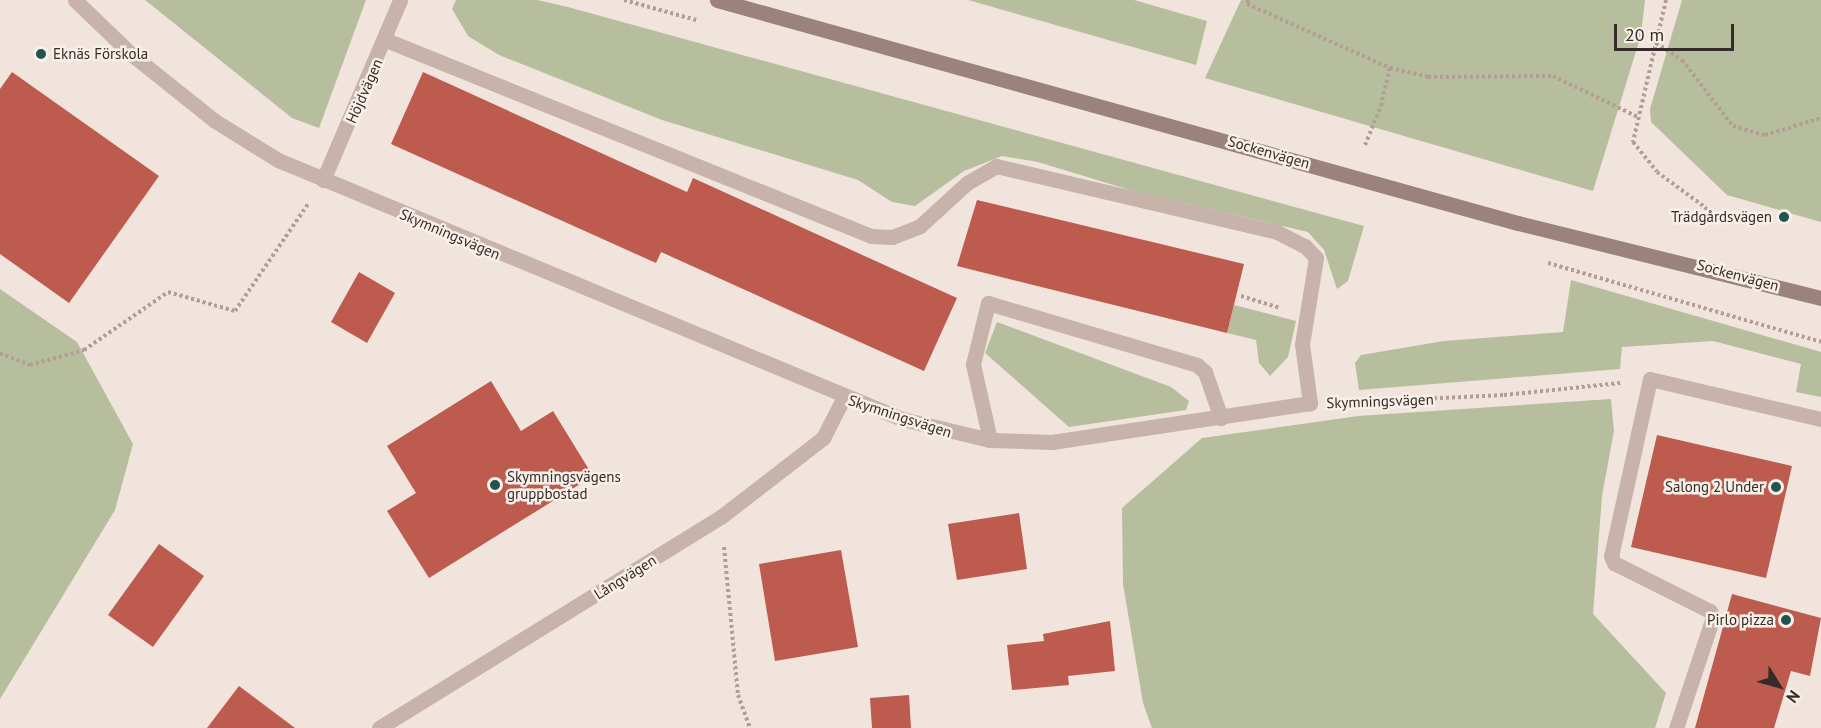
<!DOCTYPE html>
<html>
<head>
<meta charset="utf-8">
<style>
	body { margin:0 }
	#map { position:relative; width:1821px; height:728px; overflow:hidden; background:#f0e4dd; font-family:"PT Sans",sans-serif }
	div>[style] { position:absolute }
	.green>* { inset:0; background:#b7be9e }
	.building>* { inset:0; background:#bc5b4e }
	.path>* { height:4px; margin-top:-2px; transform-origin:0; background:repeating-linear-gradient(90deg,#b39d94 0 3px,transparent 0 6px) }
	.lane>* { height:15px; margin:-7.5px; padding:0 7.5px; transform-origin:7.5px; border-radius:7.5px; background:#c7b3a9 }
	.street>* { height:15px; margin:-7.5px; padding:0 7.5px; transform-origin:7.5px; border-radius:7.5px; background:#c7b3a9 }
	.secondary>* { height:15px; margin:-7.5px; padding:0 7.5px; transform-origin:7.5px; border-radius:7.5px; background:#9b827b }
	.dots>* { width:16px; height:16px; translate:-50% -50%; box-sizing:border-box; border:3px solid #f8efe9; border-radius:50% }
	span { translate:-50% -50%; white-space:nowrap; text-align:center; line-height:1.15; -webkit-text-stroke:5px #f8efe9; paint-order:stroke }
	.poi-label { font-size:15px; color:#352b29 }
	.left { translate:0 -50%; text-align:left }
	.right { translate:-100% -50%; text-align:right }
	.street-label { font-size:15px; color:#352b29 }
	.north { position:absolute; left:1749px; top:656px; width:60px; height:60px; -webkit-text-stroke:4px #f8efe9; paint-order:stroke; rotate:127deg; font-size:16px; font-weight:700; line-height:24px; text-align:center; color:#352b29 }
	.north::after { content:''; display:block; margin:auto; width:21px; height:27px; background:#352b29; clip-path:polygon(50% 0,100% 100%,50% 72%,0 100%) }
	.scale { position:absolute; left:1614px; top:24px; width:120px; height:27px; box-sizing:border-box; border:3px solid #352b29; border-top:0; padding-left:8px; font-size:18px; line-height:21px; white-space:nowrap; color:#352b29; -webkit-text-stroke:4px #f8efe9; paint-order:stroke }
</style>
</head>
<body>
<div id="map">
	<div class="green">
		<i style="clip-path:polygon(145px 0,366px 0,319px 128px,292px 118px)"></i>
		<i style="clip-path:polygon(456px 0,537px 0,568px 7px,1364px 226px,1348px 281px,1337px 289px,1324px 250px,1308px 232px,1133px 191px,1038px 162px,1002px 156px,964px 171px,915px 206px,892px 202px,858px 180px,662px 120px,499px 55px,468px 36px,452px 9px)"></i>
		<i style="clip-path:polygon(968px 0,1134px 0,1207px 21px,1196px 65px)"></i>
		<i style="clip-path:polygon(1241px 0,1645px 0,1641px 35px,1593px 191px,1205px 78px)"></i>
		<i style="clip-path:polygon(1682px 0,1821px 0,1821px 222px,1727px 195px,1651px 122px,1650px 109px)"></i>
		<i style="clip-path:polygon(1571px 280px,1821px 352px,1821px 397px,1796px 392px,1801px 364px,1713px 341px,1622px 347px,1620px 369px,1359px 390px,1355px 363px,1361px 355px,1444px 341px,1563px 332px)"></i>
		<i style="clip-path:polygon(0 289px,77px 342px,133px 444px,115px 510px,0 699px)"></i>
		<i style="clip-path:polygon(1234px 305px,1296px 321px,1288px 357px,1270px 376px,1259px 363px,1256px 340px,1227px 333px)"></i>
		<i style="clip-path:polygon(997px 322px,1171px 387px,1189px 401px,1186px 410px,1069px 427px,985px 353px)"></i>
		<i style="clip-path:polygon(1611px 399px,1614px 431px,1602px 496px,1593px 614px,1666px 693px,1655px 728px,1152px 728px,1143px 703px,1123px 584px,1122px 508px,1202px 438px,1358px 416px)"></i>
	</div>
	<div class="building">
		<i style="clip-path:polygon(12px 72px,159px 176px,69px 303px,0 254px,0 89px)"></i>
		<i style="clip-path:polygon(423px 72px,687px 192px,693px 178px,957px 298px,924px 371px,661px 252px,656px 263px,391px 144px)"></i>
		<i style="clip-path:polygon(977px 200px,1244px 264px,1227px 333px,957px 266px)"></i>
		<i style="clip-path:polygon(359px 272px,395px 293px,367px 343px,331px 322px)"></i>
		<i style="clip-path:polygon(491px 381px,521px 431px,553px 411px,593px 476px,429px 578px,387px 511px,416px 493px,387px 446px)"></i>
		<i style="clip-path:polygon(1657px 435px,1792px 466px,1766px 578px,1631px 547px)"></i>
		<i style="clip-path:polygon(1019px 513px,1027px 569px,957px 580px,948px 524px)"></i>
		<i style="clip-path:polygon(159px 544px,204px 576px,153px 647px,108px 615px)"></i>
		<i style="clip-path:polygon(841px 550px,858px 647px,775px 661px,759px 564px)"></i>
		<i style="clip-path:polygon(1732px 594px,1821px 618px,1810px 676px,1791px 671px,1774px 728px,1695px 728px)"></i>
		<i style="clip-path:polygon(1110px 621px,1115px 671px,1068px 676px,1069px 685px,1012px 690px,1007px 645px,1044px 641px,1043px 634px)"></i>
		<i style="clip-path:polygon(239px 686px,295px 728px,207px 728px)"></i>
		<i style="clip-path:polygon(909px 695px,911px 728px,872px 728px,870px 698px)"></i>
	</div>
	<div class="path">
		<i style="left:624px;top:0;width:75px;rotate:15.5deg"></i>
		<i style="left:1248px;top:0;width:4px;rotate:104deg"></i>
		<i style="left:1247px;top:4px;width:157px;rotate:24.1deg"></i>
		<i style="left:1390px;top:68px;width:39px;rotate:13deg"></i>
		<i style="left:1428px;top:77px;width:125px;rotate:-0.5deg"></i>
		<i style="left:1553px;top:76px;width:94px;rotate:25.8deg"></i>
		<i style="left:1666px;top:0;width:146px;rotate:103.1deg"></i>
		<i style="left:1633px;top:142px;width:38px;rotate:51deg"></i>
		<i style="left:1657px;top:172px;width:59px;rotate:36.1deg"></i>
		<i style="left:1705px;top:207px;width:20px;rotate:57deg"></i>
		<i style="left:1656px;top:43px;width:31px;rotate:33deg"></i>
		<i style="left:1682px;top:60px;width:83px;rotate:52.3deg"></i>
		<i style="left:1733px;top:126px;width:33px;rotate:16deg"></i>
		<i style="left:1765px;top:135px;width:59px;rotate:-16.9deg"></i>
		<i style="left:1365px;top:145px;width:42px;rotate:-67.7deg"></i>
		<i style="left:1381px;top:106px;width:39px;rotate:-77deg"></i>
		<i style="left:1548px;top:263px;width:284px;rotate:16.1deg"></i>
		<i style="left:1241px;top:296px;width:39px;rotate:17deg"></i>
		<i style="left:0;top:353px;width:32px;rotate:22deg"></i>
		<i style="left:30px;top:365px;width:56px;rotate:-15.5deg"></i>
		<i style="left:84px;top:350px;width:102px;rotate:-34.6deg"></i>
		<i style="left:168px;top:292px;width:70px;rotate:15.8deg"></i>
		<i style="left:235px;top:311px;width:130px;rotate:-55.7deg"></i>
		<i style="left:1338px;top:403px;width:166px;rotate:-2.8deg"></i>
		<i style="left:1504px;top:395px;width:117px;rotate:-5.9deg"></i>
		<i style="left:724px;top:547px;width:149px;rotate:84.6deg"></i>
		<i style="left:738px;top:695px;width:35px;rotate:70deg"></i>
	</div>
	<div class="lane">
		<i style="left:386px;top:40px;width:523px;rotate:22deg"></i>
		<i style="left:871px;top:236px;width:21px;rotate:3deg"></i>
		<i style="left:892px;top:237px;width:30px;rotate:-21deg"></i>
		<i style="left:920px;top:226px;width:64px;rotate:-42.5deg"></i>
		<i style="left:967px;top:183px;width:34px;rotate:-30deg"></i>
		<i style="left:996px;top:166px;width:289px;rotate:13.2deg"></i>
		<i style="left:1277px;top:232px;width:31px;rotate:27deg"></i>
		<i style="left:1305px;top:246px;width:16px;rotate:47deg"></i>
		<i style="left:1316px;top:258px;width:87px;rotate:99.2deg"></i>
		<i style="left:1302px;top:344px;width:60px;rotate:82.3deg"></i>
		<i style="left:1650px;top:379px;width:181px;rotate:102.4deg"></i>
		<i style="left:1611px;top:556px;width:8px;rotate:67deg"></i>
		<i style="left:1614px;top:563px;width:107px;rotate:26.6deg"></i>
		<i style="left:1710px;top:611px;width:7px;rotate:63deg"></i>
		<i style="left:1713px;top:617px;width:117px;rotate:108.4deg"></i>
		<i style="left:990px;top:440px;width:78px;rotate:-102.6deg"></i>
		<i style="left:973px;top:364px;width:63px;rotate:-76.2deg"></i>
		<i style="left:988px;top:303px;width:218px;rotate:16.5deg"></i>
		<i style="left:1197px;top:365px;width:11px;rotate:41deg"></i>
		<i style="left:1205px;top:372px;width:49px;rotate:70.8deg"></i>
	</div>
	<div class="street">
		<i style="left:75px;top:0;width:78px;rotate:44deg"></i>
		<i style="left:131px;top:54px;width:107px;rotate:38.6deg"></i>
		<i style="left:215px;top:121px;width:74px;rotate:31.8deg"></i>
		<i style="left:278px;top:160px;width:676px;rotate:22.54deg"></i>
		<i style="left:902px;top:419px;width:90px;rotate:13.4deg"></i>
		<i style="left:990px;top:440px;width:62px;rotate:1.8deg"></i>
		<i style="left:1052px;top:442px;width:261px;rotate:-8.6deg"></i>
		<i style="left:323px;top:180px;width:196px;rotate:-66.8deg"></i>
		<i style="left:1650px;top:379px;width:176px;rotate:13.2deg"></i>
		<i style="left:379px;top:728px;width:403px;rotate:-31.7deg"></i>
		<i style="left:722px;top:516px;width:128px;rotate:-37.7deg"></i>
		<i style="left:823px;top:438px;width:46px;rotate:-62.9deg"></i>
	</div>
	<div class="secondary">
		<i style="left:717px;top:0;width:831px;rotate:15.56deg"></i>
		<i style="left:1518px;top:223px;width:312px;rotate:13.9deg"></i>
	</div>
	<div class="dots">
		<i style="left:41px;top:54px;background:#215350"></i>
		<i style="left:1784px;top:217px;background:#215350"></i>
		<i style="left:495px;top:485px;background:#215350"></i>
		<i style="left:1776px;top:487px;background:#215350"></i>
		<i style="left:1786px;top:620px;background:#215350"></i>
	</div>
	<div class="poi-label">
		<span class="left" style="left:53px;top:54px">Eknäs Förskola</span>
		<span class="right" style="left:1772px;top:217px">Trädgårdsvägen</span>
		<span class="left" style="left:507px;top:485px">Skymningsvägens<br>gruppbostad</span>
		<span class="right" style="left:1764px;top:487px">Salong 2 Under</span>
		<span class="right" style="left:1774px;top:620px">Pirlo pizza</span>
	</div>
	<div class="street-label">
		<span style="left:364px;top:91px;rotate:-66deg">Höjdvägen</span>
		<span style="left:1269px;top:152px;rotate:16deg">Sockenvägen</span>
		<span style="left:450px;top:234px;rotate:23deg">Skymningsvägen</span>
		<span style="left:1738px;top:275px;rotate:15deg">Sockenvägen</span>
		<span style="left:1380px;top:401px;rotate:-2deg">Skymningsvägen</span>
		<span style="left:900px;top:416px;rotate:18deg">Skymningsvägen</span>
		<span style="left:625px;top:577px;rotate:-32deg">Långvägen</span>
	</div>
	<div class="north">N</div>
	<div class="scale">20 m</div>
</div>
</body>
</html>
